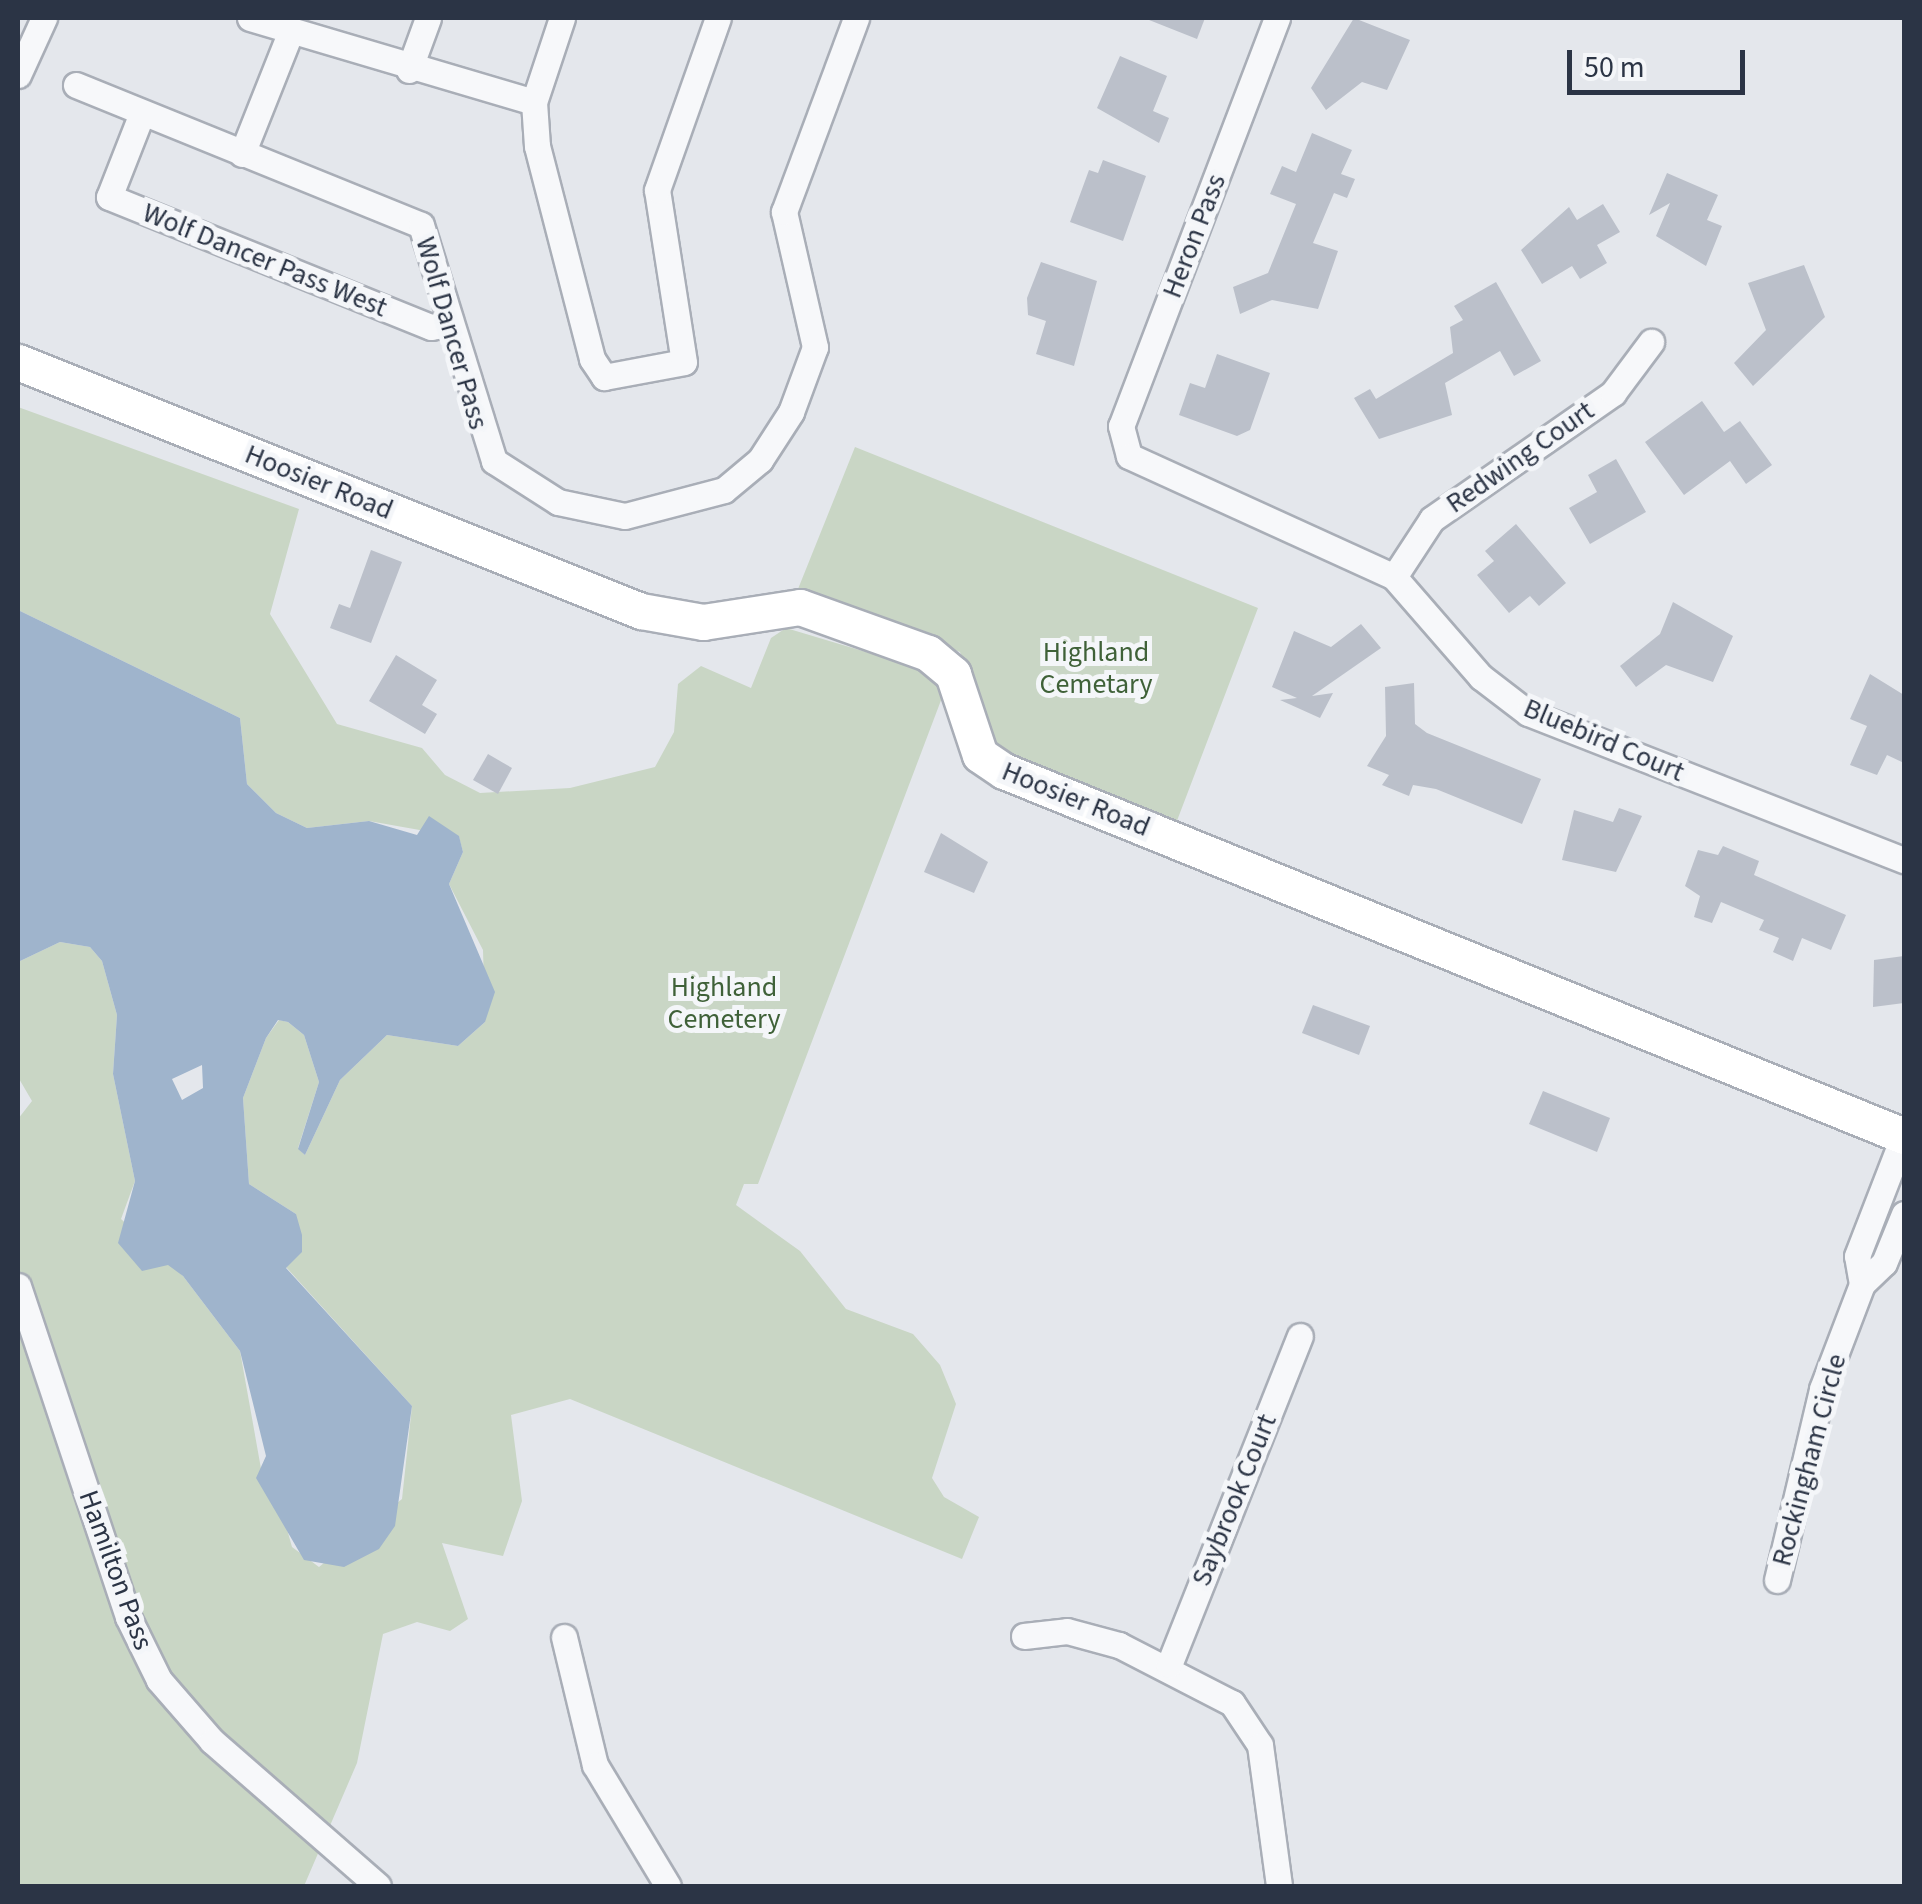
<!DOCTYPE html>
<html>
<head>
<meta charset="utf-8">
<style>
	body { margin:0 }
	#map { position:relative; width:1922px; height:1904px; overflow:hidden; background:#e4e7ec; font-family:"Source Sans 3",sans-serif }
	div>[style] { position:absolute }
	.green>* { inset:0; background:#c9d6c5 }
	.water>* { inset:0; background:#9fb4cc }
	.building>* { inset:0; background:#bbc0ca }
	.roads { filter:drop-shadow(2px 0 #a9aeb7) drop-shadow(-2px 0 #a9aeb7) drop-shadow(0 2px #a9aeb7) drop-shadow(0 -2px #a9aeb7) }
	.street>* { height:25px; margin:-12.5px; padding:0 12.5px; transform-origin:12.5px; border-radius:12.5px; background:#f7f8fa }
	.secondary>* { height:35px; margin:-17.5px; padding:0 17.5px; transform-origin:17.5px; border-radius:17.5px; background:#fff }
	span { translate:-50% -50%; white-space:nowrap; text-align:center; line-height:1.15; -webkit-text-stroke:10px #f4f6f9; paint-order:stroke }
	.street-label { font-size:28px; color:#2b3445 }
	.park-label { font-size:28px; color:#3f6138 }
	.frame { position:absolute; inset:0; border:20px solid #2b3445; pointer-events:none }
	.scale { position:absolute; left:1567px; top:50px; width:178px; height:45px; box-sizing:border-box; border:5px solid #2b3445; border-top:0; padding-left:12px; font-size:30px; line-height:35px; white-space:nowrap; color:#2b3445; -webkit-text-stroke:8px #f4f6f9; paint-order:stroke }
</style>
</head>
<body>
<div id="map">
	<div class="green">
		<i style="clip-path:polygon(18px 407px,299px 509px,270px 614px,337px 724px,422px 748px,445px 775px,480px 793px,570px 788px,655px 767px,674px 732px,678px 684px,701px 666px,751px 688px,771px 638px,786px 628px,926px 670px,943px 695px,758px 1184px,744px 1184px,736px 1205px,800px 1251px,846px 1309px,913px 1334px,940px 1365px,956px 1404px,932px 1478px,944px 1497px,979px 1517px,962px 1559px,570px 1399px,511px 1415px,522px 1501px,503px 1556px,442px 1543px,468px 1619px,450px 1631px,417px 1622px,383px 1634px,357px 1763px,304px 1886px,18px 1886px,18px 1119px,32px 1101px,18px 1077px,18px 962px,60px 942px,90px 947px,102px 961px,117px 1015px,113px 1074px,135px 1181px,121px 1219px,183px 1276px,240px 1351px,265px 1491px,280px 1504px,292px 1547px,319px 1567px,402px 1499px,412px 1406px,286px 1267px,296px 1214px,249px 1184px,243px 1098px,266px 1038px,279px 1020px,288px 1022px,304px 1035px,319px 1082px,298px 1148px,305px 1155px,340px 1080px,387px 1035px,458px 1046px,485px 1022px,483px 950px,449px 884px,463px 852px,459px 837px,369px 821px,307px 828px,276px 813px,247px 784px,240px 718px,18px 610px)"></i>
		<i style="clip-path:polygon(855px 447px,1258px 608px,1175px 826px,996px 754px,960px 652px,798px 589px)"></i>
	</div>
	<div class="water">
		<i style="clip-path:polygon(evenodd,18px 610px,240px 718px,247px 784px,276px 813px,307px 828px,369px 821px,417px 835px,429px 816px,459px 836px,463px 852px,449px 884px,495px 992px,485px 1022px,458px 1046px,387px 1035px,340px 1080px,305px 1155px,298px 1149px,319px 1082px,304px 1035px,288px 1022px,278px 1020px,266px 1038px,243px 1098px,249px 1184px,296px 1214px,302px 1235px,302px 1252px,286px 1268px,412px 1406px,395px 1526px,379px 1549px,344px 1567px,304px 1560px,256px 1478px,266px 1456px,240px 1351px,183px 1276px,168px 1265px,142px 1271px,118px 1243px,135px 1181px,113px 1074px,117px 1015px,102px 961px,90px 947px,60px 942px,18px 962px,18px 610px,202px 1065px,203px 1088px,182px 1100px,172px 1079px,202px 1065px)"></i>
	</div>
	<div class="building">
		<i style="clip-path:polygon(1144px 18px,1205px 18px,1197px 39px)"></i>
		<i style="clip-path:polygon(1354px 18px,1410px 40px,1387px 90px,1362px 82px,1326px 110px,1311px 88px)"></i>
		<i style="clip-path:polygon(1120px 56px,1167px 76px,1153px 111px,1169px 118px,1159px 143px,1097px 108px)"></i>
		<i style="clip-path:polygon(1312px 133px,1352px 150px,1341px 174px,1355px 179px,1347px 198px,1334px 193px,1313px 243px,1338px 251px,1318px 309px,1272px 300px,1240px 314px,1233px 287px,1268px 273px,1296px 204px,1270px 194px,1282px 166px,1296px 172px)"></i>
		<i style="clip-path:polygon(1103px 160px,1146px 176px,1123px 241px,1070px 222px,1089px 170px,1098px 173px)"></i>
		<i style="clip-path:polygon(1667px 173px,1718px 195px,1707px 220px,1722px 226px,1706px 266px,1656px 236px,1670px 203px,1649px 215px)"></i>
		<i style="clip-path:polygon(1603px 204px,1620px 232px,1597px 245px,1607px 263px,1580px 279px,1572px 266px,1542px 284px,1521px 250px,1569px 207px,1577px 220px)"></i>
		<i style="clip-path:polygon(1041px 262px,1097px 281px,1074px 366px,1036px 354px,1046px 321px,1028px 315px,1027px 298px)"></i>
		<i style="clip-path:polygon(1804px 265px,1825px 317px,1753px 386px,1734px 363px,1766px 330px,1748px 283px)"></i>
		<i style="clip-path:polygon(1496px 282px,1541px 361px,1514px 376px,1500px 351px,1445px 383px,1452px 415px,1379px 439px,1354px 398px,1370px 389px,1376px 399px,1453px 353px,1450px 327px,1463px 320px,1454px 306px)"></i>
		<i style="clip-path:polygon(1217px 354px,1270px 373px,1250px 430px,1237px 436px,1179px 415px,1190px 383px,1205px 388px)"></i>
		<i style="clip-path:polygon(1702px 401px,1724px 432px,1740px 421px,1772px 465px,1746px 484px,1730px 461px,1684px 495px,1645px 442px)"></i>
		<i style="clip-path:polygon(1616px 459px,1646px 512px,1590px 544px,1569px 508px,1597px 492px,1588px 475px)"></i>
		<i style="clip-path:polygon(1516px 524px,1566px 583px,1539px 606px,1530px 596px,1509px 613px,1477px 575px,1494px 561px,1485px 551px)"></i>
		<i style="clip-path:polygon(371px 550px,402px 562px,371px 643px,330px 628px,339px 604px,350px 608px)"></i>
		<i style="clip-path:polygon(1673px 602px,1733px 636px,1713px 682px,1666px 665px,1636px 687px,1620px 666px,1660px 634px)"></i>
		<i style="clip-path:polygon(1361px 624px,1381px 648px,1312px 696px,1333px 693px,1320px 718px,1280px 700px,1297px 698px,1272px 687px,1294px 631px,1331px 647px)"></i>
		<i style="clip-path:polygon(396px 655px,437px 680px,422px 705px,437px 714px,425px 734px,369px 701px)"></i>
		<i style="clip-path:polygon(1870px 674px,1904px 695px,1904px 763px,1887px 755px,1877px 775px,1850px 765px,1867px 726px,1850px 719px)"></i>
		<i style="clip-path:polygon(1414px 683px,1415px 724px,1427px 733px,1541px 779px,1522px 824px,1436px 789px,1413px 785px,1409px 796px,1382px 785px,1389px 775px,1367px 766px,1386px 736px,1385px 687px)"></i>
		<i style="clip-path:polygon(488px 754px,512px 768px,498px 794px,473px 780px)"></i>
		<i style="clip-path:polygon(1619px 808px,1642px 816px,1616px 872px,1562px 860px,1574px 810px,1613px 822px)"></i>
		<i style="clip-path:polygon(941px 833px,988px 862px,974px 893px,924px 872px)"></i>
		<i style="clip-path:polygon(1723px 846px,1759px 861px,1754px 875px,1846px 915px,1831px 950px,1802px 938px,1793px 961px,1773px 952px,1779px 938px,1759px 930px,1764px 920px,1721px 902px,1712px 923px,1694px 917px,1700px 896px,1685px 886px,1698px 850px,1718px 855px)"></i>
		<i style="clip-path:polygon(1904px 956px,1904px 1003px,1873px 1007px,1874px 960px)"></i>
		<i style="clip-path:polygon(1313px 1005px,1370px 1026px,1359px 1055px,1302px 1033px)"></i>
		<i style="clip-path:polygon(1543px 1091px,1610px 1118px,1597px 1152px,1529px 1124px)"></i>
	</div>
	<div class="roads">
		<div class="street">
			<i style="left:250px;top:18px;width:296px;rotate:16.5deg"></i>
			<i style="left:562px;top:18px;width:89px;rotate:108.4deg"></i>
			<i style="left:534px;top:102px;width:44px;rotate:86.1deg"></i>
			<i style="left:537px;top:146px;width:220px;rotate:75.5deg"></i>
			<i style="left:592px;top:359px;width:22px;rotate:56deg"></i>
			<i style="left:604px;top:377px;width:81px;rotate:-10.6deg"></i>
			<i style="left:684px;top:362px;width:174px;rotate:-98.9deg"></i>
			<i style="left:657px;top:190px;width:182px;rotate:-70.5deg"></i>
			<i style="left:1277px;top:18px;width:437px;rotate:110.9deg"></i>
			<i style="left:1121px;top:426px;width:31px;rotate:75deg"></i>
			<i style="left:1129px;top:456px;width:291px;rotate:24.5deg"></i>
			<i style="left:1394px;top:577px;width:133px;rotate:49deg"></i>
			<i style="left:1481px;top:677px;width:59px;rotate:37.5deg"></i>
			<i style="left:1528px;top:713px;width:404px;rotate:21.4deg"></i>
			<i style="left:409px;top:70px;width:55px;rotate:-69.9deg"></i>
			<i style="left:18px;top:75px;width:63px;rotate:-65.5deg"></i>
			<i style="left:76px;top:85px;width:372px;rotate:22.1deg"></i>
			<i style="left:421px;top:225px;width:247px;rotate:72.8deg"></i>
			<i style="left:494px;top:461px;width:76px;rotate:32.6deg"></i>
			<i style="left:558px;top:502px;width:68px;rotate:11.8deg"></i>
			<i style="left:625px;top:516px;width:102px;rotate:-14.7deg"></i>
			<i style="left:724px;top:490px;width:47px;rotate:-39.8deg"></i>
			<i style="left:760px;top:460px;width:57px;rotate:-57.1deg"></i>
			<i style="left:791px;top:412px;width:69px;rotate:-69.7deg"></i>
			<i style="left:815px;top:347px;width:139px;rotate:-102.9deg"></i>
			<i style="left:784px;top:212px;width:207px;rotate:-69.6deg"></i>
			<i style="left:142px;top:113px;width:90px;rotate:111.4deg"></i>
			<i style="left:109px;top:197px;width:347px;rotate:22deg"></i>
			<i style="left:431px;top:327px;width:18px;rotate:-9deg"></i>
			<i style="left:242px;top:154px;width:132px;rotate:-68.3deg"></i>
			<i style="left:1394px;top:577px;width:69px;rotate:-56.8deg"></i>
			<i style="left:1432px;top:519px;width:221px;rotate:-34.8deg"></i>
			<i style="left:1613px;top:393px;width:64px;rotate:-53.3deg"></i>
			<i style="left:1862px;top:1284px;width:28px;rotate:-100deg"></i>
			<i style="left:1857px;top:1256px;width:130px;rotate:-68.8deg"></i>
			<i style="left:18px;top:1286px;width:349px;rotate:71.6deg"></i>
			<i style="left:128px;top:1617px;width:70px;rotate:63.8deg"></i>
			<i style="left:159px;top:1680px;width:81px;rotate:49deg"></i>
			<i style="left:212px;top:1741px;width:220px;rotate:41.1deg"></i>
			<i style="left:1777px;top:1580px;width:196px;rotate:-76.7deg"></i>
			<i style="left:1822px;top:1389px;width:112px;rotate:-69.1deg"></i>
			<i style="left:1862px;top:1284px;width:30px;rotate:-44deg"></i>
			<i style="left:1884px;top:1263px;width:53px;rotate:-67.8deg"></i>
			<i style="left:1024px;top:1636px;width:43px;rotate:-6.6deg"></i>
			<i style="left:1067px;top:1631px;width:54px;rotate:15.1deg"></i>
			<i style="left:1119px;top:1645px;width:127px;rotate:27.2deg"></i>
			<i style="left:1232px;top:1703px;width:50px;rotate:56.3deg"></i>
			<i style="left:1260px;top:1745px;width:142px;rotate:82.3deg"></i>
			<i style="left:564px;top:1637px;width:132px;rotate:76.4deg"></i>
			<i style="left:595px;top:1765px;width:141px;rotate:58.9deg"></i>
			<i style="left:1169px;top:1665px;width:354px;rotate:-68.3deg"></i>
		</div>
		<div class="secondary">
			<i style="left:18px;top:362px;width:671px;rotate:21.79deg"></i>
			<i style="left:641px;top:611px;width:63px;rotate:10.1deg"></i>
			<i style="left:703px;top:622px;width:98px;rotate:-8.8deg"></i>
			<i style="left:800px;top:607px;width:136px;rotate:19.8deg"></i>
			<i style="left:928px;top:653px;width:33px;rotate:40deg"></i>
			<i style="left:953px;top:674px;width:85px;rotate:71.6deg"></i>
			<i style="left:980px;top:755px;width:29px;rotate:34deg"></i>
			<i style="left:1004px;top:771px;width:971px;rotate:22.08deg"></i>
		</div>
	</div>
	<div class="street-label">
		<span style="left:1194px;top:236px;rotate:-69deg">Heron Pass</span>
		<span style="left:265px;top:260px;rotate:22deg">Wolf Dancer Pass West</span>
		<span style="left:452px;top:333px;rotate:74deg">Wolf Dancer Pass</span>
		<span style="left:1520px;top:457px;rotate:-35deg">Redwing Court</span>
		<span style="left:319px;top:482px;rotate:22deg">Hoosier Road</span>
		<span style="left:1604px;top:740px;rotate:23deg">Bluebird Court</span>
		<span style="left:1076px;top:799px;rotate:22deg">Hoosier Road</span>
		<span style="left:1809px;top:1460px;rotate:-75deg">Rockingham Circle</span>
		<span style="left:1234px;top:1500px;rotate:-68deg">Saybrook Court</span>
		<span style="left:116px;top:1570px;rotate:70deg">Hamilton Pass</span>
	</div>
	<div class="park-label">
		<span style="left:1096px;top:668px">Highland<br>Cemetary</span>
		<span style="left:724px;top:1003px">Highland<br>Cemetery</span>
	</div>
	<div class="frame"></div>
	<div class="scale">50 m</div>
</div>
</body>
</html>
